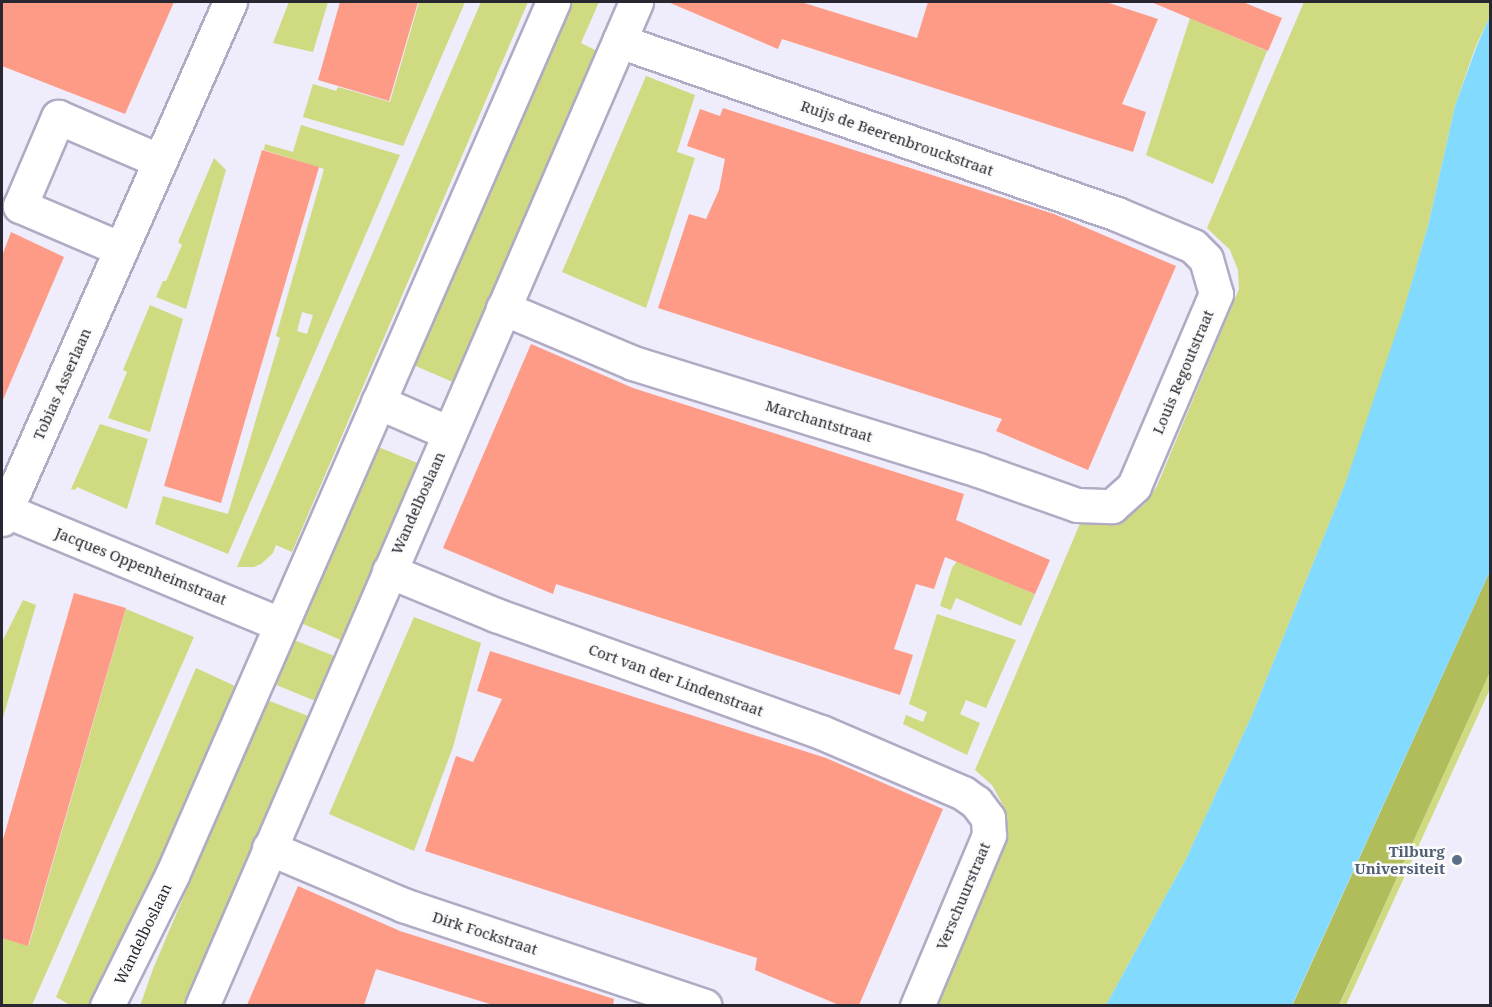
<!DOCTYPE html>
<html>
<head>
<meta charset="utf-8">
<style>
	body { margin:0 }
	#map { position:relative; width:1492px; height:1007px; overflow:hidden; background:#efecfb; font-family:"Noto Serif",serif }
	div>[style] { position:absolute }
	.green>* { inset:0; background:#cfda81 }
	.forest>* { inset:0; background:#b1bc5a }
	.water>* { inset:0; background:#82dafe }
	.building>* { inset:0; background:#fe9b86 }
	.roads { filter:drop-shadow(2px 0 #b0abc4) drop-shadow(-2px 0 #b0abc4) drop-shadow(0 2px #b0abc4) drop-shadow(0 -2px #b0abc4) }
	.minor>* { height:33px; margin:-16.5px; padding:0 16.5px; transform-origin:16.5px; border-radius:16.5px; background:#fff }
	.dots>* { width:16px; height:16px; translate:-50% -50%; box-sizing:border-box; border:3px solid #fbfbfb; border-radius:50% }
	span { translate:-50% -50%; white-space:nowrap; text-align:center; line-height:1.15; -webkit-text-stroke:5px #fbfbfb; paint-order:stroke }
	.street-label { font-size:15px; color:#282630 }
	.service-label { font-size:15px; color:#4e5e75; font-weight:700 }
	.right { translate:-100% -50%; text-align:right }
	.frame { position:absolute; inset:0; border:3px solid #282630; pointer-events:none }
</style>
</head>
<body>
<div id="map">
	<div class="green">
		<i style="clip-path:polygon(289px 2px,328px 2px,313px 52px,273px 43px)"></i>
		<i style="clip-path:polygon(419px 2px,465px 2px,403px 146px,303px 117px,313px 84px,336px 91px,338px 87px,390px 102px)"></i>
		<i style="clip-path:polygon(481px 2px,528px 2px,292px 552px,276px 545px,273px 553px,261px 564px,254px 567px,237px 567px)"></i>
		<i style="clip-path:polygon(567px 2px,599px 2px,581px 43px,597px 51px,455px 383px,411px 364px)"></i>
		<i style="clip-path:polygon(1304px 2px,1490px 2px,1490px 16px,1475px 48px,1455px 106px,1428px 226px,1391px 355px,1345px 484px,1252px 715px,1186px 859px,1106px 1005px,935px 1006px,1005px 838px,1003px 805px,992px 785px,975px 770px,1082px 519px,1117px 520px,1127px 516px,1145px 504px,1157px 486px,1239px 289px,1238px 270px,1230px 250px,1207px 228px)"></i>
		<i style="clip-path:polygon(1190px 18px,1267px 51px,1213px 184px,1146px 155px)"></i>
		<i style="clip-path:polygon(646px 76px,695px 95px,677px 152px,695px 158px,646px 308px,562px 272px)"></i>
		<i style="clip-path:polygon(evenodd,301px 125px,400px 155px,228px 554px,155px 524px,163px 496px,228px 514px,280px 338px,276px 336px,324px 169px,264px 150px,265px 144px,293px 152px,301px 125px,302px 312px,313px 315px,307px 334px,297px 331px,302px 312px)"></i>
		<i style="clip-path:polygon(214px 158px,226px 170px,186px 309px,156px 297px,163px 281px,166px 281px,182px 245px,178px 242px)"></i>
		<i style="clip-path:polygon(150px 305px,183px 319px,150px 432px,108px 418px,127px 372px,123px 370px)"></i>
		<i style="clip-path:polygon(100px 424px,148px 439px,127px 509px,77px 487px,75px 490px,71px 489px)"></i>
		<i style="clip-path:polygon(376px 446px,420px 464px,343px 641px,301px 623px)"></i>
		<i style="clip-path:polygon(957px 561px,1035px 594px,1021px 626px,956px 598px,951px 610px,940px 606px,952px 568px)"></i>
		<i style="clip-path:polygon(23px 600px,36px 605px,2px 721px,2px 642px)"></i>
		<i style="clip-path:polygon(126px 609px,194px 637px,32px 1005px,2px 1005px,2px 938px,29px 945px)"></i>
		<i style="clip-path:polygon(937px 614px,1016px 640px,986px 708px,966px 700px,960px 714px,980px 723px,967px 755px,903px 724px,906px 715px,923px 722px,927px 712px,909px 704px)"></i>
		<i style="clip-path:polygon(414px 617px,481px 643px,453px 747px,414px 851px,329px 814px)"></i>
		<i style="clip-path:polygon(294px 640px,337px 657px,318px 702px,274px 684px)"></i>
		<i style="clip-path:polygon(196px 668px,235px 686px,154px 875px,92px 1005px,70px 1005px,56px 997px)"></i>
		<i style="clip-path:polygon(1490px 672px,1490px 689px,1346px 1005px,1339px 1006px)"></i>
		<i style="clip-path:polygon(267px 700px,311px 717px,188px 1005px,140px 1006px,153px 969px)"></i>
	</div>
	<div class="forest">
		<i style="clip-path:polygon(1490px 571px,1490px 672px,1371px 935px,1339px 1005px,1292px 1006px)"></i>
	</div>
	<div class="water">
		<i style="clip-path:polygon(1490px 16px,1490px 571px,1292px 1005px,1106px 1005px,1186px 859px,1252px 715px,1345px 484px,1403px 312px,1428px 226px,1455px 106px,1476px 48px)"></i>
	</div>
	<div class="building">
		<i style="clip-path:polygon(2px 2px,174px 2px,125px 114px,2px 66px)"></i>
		<i style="clip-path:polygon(340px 2px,418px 2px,389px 101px,318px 80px)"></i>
		<i style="clip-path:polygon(668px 2px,801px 2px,917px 38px,928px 2px,1106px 2px,1158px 19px,1122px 104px,1146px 112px,1133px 152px,782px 39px,778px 49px)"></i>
		<i style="clip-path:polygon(1151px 2px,1243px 2px,1282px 18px,1268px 51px)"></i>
		<i style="clip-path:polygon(723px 108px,1054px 214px,1176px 266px,1088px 470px,996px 431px,1002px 419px,658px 308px,689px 214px,706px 219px,719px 190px,725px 159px,687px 146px,700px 109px,720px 116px)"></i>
		<i style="clip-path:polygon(262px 150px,319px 167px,221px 503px,164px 486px)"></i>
		<i style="clip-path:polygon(11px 232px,64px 257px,2px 402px,2px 256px)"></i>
		<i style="clip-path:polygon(531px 344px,633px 388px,964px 494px,956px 520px,1050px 560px,1035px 594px,945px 557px,934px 589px,916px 584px,894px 649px,913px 655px,900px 695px,556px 584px,553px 594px,443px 548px)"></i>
		<i style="clip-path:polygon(74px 593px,126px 608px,28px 946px,2px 938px,2px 843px)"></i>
		<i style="clip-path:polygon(490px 651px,826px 758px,943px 809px,859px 1005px,839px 1005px,755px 970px,757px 958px,425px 851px,456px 756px,473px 762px,502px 699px,477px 691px)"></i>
		<i style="clip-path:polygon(298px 886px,400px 931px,614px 999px,613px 1005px,493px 1005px,376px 969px,364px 1005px,247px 1005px)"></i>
	</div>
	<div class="roads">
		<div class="minor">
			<i style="left:121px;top:249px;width:110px;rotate:-156.9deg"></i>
			<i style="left:20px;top:206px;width:97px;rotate:-66.9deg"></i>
			<i style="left:58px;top:117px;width:111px;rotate:23.3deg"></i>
			<i style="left:503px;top:308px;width:141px;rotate:22.9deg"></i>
			<i style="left:633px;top:363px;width:361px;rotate:17.2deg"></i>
			<i style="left:978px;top:470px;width:105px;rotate:19.5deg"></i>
			<i style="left:1077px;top:505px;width:35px;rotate:2deg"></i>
			<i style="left:1112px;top:506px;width:30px;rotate:-42deg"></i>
			<i style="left:1134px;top:486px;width:209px;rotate:-66.9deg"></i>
			<i style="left:1216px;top:294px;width:36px;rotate:-106deg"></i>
			<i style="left:1206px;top:259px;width:18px;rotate:-135deg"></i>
			<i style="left:1193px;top:246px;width:82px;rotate:-157.2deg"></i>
			<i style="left:1117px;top:214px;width:527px;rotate:-160.84deg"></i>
			<i style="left:378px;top:402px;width:77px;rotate:23.6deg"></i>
			<i style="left:2px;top:509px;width:301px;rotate:22.5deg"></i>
			<i style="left:2px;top:519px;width:565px;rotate:-66.2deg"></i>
			<i style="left:389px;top:571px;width:116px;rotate:22.4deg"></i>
			<i style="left:496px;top:615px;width:345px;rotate:19.8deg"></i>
			<i style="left:821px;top:732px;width:155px;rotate:23.2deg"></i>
			<i style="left:963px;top:793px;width:16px;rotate:35deg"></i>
			<i style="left:976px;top:802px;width:20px;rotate:53deg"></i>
			<i style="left:988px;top:818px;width:17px;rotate:87deg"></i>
			<i style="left:989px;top:835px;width:186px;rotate:112.8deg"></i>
			<i style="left:269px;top:848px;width:146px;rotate:23deg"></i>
			<i style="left:403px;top:905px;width:318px;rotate:18.5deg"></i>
			<i style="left:107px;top:1006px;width:146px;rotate:-63.6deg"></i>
			<i style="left:172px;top:875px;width:953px;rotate:-66.42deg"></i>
			<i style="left:202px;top:1006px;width:1094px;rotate:-66.62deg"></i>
		</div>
	</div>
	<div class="dots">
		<i style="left:1457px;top:860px;background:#5c6f8a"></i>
	</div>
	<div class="street-label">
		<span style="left:897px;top:138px;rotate:19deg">Ruijs de Beerenbrouckstraat</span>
		<span style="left:1183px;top:372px;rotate:-67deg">Louis Regoutstraat</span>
		<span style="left:62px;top:384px;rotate:-66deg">Tobias Asserlaan</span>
		<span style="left:819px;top:421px;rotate:17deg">Marchantstraat</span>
		<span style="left:418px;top:503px;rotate:-66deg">Wandelboslaan</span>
		<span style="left:141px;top:566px;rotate:22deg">Jacques Oppenheimstraat</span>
		<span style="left:676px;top:680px;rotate:20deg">Cort van der Lindenstraat</span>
		<span style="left:963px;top:896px;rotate:-67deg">Verschuurstraat</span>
		<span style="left:485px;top:933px;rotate:18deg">Dirk Fockstraat</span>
		<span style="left:143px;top:934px;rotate:-64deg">Wandelboslaan</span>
	</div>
	<div class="service-label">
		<span class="right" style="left:1445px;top:860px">Tilburg<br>Universiteit</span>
	</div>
	<div class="frame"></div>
</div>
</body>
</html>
